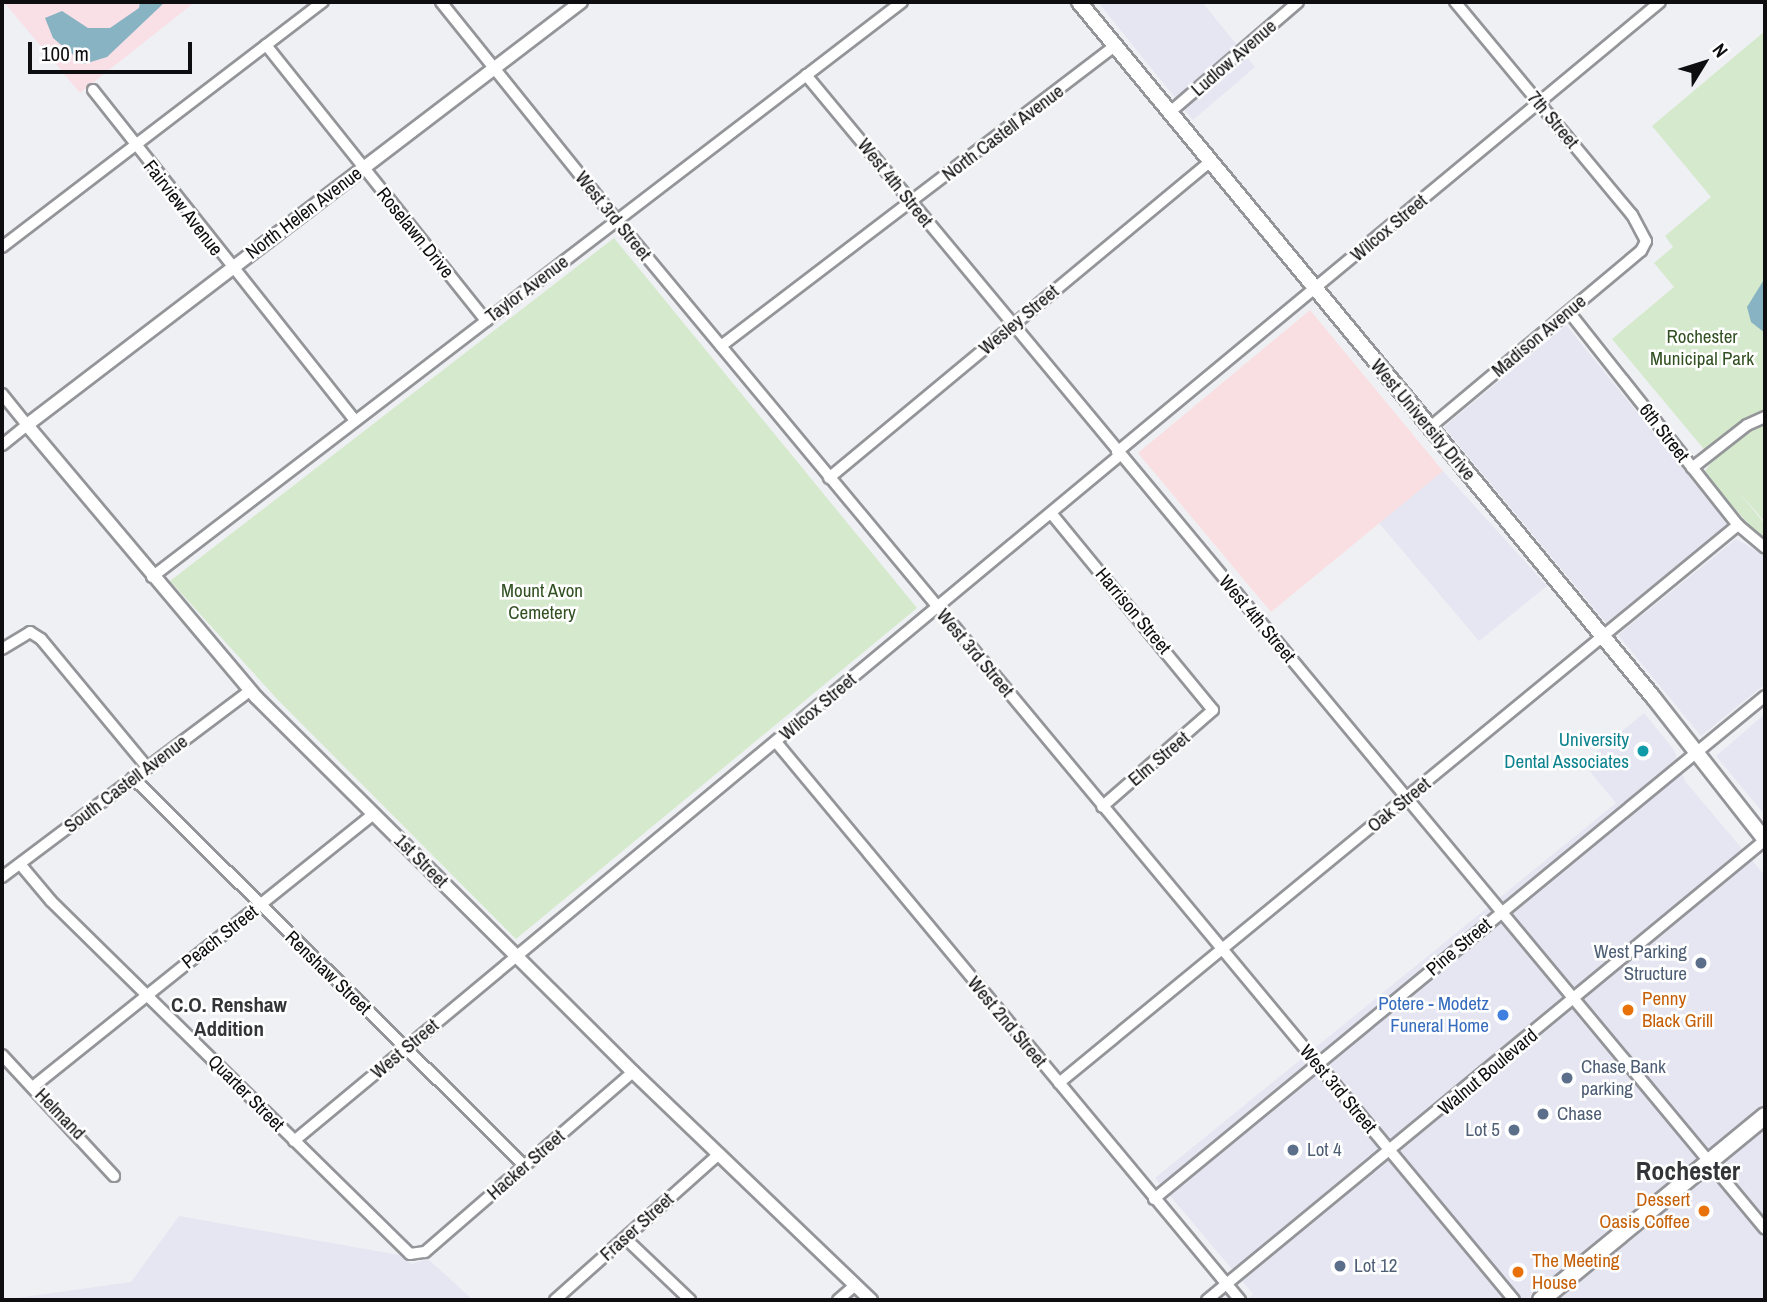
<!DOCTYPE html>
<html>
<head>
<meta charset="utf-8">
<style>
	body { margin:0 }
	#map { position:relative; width:1767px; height:1302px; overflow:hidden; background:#eff0f4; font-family:"Archivo Narrow",sans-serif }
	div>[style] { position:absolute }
	.built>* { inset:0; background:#e5e6f2 }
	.education>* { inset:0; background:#fadfe2 }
	.medical>* { inset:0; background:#f9dfe6 }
	.green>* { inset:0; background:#d5e9cc }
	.water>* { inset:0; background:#88b3c3 }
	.roads { filter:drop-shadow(2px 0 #949599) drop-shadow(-2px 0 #949599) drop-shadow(0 2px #949599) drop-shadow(0 -2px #949599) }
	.minor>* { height:10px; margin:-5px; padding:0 5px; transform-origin:5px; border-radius:5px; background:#fff }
	.tertiary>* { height:12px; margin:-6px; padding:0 6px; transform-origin:6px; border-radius:6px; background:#fff }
	.secondary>* { height:14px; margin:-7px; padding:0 7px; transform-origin:7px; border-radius:7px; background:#fff }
	.primary>* { height:16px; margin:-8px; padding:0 8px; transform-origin:8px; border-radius:8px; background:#fff }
	.dots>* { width:19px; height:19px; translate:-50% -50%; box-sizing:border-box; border:4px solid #fff; border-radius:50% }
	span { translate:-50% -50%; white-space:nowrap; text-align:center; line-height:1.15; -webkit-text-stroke:5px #fff; paint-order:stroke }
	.street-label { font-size:19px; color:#0e0e10 }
	.park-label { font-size:19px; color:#325122 }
	.culture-label { font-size:19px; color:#0d838f }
	.right { translate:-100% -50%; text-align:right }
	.service-label { font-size:19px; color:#4e5e75 }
	.left { translate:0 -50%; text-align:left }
	.food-label { font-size:19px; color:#c56008 }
	.shop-label { font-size:19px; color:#366cbe }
	.neighbourhood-label { font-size:21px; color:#333437; font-weight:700 }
	.district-label { font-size:26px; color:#333437; font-weight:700 }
	.frame { position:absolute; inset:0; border:4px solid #0e0e10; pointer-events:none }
	.north { position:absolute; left:1669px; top:28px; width:70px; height:70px; -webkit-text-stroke:5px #fff; paint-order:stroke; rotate:52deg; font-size:19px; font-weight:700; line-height:28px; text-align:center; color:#0e0e10 }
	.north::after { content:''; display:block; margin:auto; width:24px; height:32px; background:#0e0e10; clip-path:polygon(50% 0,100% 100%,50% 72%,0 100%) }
	.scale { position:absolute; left:28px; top:42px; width:164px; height:32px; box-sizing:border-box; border:4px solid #0e0e10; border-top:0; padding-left:9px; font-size:21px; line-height:24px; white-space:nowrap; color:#0e0e10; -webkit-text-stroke:5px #fff; paint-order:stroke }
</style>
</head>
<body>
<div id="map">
	<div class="built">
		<i style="clip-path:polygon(1098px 2px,1202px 2px,1255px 67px,1193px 120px)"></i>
		<i style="clip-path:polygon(1566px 325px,1728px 524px,1606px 623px,1444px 427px)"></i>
		<i style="clip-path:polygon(1443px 471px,1547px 586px,1479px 641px,1379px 523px)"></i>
		<i style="clip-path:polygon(1736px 539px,1765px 556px,1765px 684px,1701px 736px,1618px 635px)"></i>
		<i style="clip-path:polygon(1644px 713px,1674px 750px,1685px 781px,1765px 876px,1765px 1300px,1246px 1300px,1253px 1294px,1155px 1178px,1616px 803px,1583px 763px)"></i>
		<i style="clip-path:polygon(1765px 714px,1765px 815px,1716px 756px)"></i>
		<i style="clip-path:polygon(179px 1216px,399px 1255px,412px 1264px,428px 1259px,473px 1300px,2px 1300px,131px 1282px)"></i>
	</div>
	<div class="education">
		<i style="clip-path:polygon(1310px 310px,1443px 471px,1271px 612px,1138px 453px)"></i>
	</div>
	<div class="medical">
		<i style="clip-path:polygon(4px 2px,195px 2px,80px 93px)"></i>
	</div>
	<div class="green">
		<i style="clip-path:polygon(1765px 31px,1765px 522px,1737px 490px,1765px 524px,1765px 543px,1708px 478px,1705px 471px,1713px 460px,1612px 339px,1674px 287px,1654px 263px,1673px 247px,1665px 236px,1711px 197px,1652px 126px)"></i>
		<i style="clip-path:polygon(614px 238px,917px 608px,516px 939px,277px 699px,170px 581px)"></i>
	</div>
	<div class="water">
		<i style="clip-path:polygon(140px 2px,165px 2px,107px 57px,84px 64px,53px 38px,45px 18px,62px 11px,88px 28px,110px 28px,139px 8px)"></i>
		<i style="clip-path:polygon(1765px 278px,1765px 333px,1751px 322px,1747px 307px)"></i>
	</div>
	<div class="roads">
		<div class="minor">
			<i style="left:441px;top:2px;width:281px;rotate:51.2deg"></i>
			<i style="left:617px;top:221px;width:1403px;rotate:50.26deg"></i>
			<i style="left:266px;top:45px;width:353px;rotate:51.4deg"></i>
			<i style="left:806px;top:75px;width:1500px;rotate:50.27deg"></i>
			<i style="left:93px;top:90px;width:422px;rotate:51.6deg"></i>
			<i style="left:1169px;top:113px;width:170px;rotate:-40.7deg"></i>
			<i style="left:2px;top:247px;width:404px;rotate:-37.4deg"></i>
			<i style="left:1569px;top:312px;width:272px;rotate:51.6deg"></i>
			<i style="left:1738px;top:525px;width:35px;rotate:40deg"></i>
			<i style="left:721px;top:346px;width:497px;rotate:-37.3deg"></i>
			<i style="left:2px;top:394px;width:40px;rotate:51deg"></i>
			<i style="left:27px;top:425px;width:32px;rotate:141deg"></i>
			<i style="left:1429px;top:428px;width:276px;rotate:-39.9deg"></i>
			<i style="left:1641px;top:251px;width:11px;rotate:-63deg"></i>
			<i style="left:1646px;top:241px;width:30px;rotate:-118deg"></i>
			<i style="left:1632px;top:215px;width:277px;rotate:-129.7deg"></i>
			<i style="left:1117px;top:452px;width:705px;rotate:-39.65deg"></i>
			<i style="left:1692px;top:468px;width:70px;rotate:-38deg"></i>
			<i style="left:1747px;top:425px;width:20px;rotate:-24deg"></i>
			<i style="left:829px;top:478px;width:494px;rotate:-39.7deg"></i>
			<i style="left:1051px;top:513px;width:255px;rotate:50.6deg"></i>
			<i style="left:1213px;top:710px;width:147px;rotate:138.9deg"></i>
			<i style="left:152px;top:577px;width:945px;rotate:-37.48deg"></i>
			<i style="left:2px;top:649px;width:33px;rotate:-31deg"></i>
			<i style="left:30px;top:632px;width:13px;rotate:32deg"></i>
			<i style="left:41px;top:639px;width:166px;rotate:50.4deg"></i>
			<i style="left:776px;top:742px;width:726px;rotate:50.26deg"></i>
			<i style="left:133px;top:778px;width:552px;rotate:44.71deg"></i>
			<i style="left:20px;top:864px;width:48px;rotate:50deg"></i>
			<i style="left:51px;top:901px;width:503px;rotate:44.52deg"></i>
			<i style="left:410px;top:1254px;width:15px;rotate:-8deg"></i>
			<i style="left:425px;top:1252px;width:275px;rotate:-40.9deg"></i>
			<i style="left:2px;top:877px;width:310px;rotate:-36.9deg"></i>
			<i style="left:2px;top:1055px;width:165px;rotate:47.2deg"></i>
			<i style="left:1059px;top:1083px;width:879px;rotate:-39.41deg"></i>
			<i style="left:34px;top:1086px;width:435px;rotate:-38.7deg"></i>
			<i style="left:294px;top:1141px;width:1074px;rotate:-39.71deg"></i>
			<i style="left:1154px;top:1199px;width:791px;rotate:-39.46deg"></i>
			<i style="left:625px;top:1238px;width:90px;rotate:43.6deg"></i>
			<i style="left:555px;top:1300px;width:220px;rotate:-41.7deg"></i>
			<i style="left:838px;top:1300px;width:23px;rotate:-41deg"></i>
			<i style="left:1207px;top:1300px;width:723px;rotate:-39.5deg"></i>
		</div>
		<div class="tertiary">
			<i style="left:581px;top:2px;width:697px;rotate:142.64deg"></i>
			<i style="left:27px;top:425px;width:356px;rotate:49.9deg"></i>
			<i style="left:256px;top:697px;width:532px;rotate:44.85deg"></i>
			<i style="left:633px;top:1072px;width:330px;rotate:43.8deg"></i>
		</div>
		<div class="secondary">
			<i style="left:1079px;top:2px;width:901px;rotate:50.45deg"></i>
			<i style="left:1653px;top:697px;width:182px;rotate:51.9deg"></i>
		</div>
		<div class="primary">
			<i style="left:1541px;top:1300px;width:290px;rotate:-39.4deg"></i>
		</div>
	</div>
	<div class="dots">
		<i style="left:1643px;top:751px;background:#0f9aa8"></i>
		<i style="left:1701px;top:963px;background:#5c6f8a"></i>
		<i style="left:1628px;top:1010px;background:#e8710a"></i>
		<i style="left:1503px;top:1015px;background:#3f7fe0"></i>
		<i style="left:1567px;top:1078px;background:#5c6f8a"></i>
		<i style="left:1543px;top:1114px;background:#5c6f8a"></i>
		<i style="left:1514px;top:1130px;background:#5c6f8a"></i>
		<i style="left:1293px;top:1150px;background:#5c6f8a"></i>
		<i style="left:1704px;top:1211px;background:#e8710a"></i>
		<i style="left:1340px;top:1266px;background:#5c6f8a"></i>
		<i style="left:1518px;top:1272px;background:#e8710a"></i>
	</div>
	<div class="street-label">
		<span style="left:1234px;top:58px;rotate:-41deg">Ludlow Avenue</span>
		<span style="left:1553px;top:120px;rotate:50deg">7th Street</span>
		<span style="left:1003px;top:133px;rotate:-37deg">North Castell Avenue</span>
		<span style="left:895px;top:183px;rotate:51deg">West 4th Street</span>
		<span style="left:183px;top:208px;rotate:52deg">Fairview Avenue</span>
		<span style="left:304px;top:213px;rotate:-37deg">North Helen Avenue</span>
		<span style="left:613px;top:216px;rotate:51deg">West 3rd Street</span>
		<span style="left:1389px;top:228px;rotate:-40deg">Wilcox Street</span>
		<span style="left:415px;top:233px;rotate:51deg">Roselawn Drive</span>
		<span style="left:527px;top:289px;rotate:-37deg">Taylor Avenue</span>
		<span style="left:1019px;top:320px;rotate:-40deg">Wesley Street</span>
		<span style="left:1539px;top:336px;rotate:-40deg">Madison Avenue</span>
		<span style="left:1423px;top:420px;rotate:50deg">West University Drive</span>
		<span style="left:1664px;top:433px;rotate:52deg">6th Street</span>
		<span style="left:1133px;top:611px;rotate:50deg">Harrison Street</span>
		<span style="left:1257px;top:619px;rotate:50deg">West 4th Street</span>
		<span style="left:975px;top:653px;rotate:50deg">West 3rd Street</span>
		<span style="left:818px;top:707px;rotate:-40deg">Wilcox Street</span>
		<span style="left:1159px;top:759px;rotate:-40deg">Elm Street</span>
		<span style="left:126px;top:784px;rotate:-37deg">South Castell Avenue</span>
		<span style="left:1399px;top:805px;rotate:-39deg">Oak Street</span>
		<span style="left:421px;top:861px;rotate:45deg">1st Street</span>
		<span style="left:220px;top:937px;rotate:-38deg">Peach Street</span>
		<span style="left:1459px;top:947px;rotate:-40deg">Pine Street</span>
		<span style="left:328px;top:973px;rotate:44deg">Renshaw Street</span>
		<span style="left:1007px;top:1022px;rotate:50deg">West 2nd Street</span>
		<span style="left:405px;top:1049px;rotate:-40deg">West Street</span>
		<span style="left:1488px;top:1072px;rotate:-40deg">Walnut Boulevard</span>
		<span style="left:1338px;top:1089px;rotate:50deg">West 3rd Street</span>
		<span style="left:246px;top:1093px;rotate:45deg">Quarter Street</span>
		<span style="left:60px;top:1114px;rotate:46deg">Helmand</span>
		<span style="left:526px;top:1165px;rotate:-41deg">Hacker Street</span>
		<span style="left:637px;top:1227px;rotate:-42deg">Fraser Street</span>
	</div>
	<div class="park-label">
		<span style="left:1702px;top:348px">Rochester<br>Municipal Park</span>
		<span style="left:542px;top:602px">Mount Avon<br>Cemetery</span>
	</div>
	<div class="culture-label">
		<span class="right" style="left:1629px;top:751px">University<br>Dental Associates</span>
	</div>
	<div class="service-label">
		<span class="right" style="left:1687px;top:963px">West Parking<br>Structure</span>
		<span class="left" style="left:1581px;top:1078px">Chase Bank<br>parking</span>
		<span class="left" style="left:1557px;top:1114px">Chase</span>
		<span class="right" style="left:1500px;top:1130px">Lot 5</span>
		<span class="left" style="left:1307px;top:1150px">Lot 4</span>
		<span class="left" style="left:1354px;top:1266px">Lot 12</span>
	</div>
	<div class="food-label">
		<span class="left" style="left:1642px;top:1010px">Penny<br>Black Grill</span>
		<span class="right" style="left:1690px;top:1211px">Dessert<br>Oasis Coffee</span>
		<span class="left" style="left:1532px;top:1272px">The Meeting<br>House</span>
	</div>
	<div class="shop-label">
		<span class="right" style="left:1489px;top:1015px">Potere - Modetz<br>Funeral Home</span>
	</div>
	<div class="neighbourhood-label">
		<span style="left:229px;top:1017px">C.O. Renshaw<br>Addition</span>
	</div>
	<div class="district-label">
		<span style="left:1688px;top:1171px">Rochester</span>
	</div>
	<div class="frame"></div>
	<div class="north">N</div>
	<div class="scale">100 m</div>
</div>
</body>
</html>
